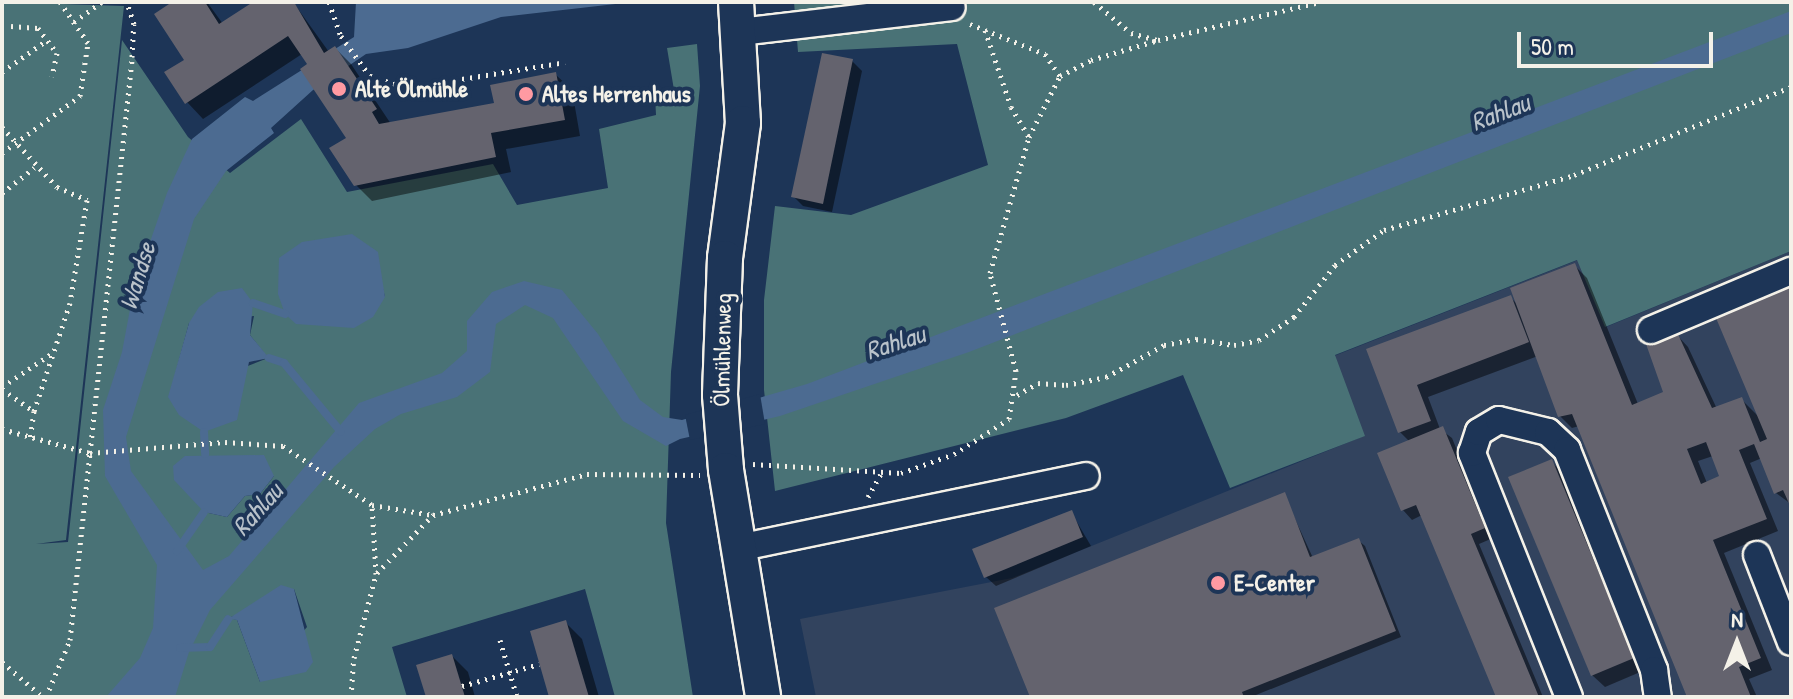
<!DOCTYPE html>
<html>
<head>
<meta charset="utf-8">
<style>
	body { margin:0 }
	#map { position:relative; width:1793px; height:699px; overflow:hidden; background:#1d3557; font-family:"Patrick Hand",sans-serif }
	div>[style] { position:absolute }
	.built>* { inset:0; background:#32435e }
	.green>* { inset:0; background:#497276 }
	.water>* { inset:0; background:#4c6b91 }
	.pier>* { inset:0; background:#1d3557 }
	.shadow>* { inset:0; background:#0007 }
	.stream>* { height:8px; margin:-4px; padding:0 4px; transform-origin:4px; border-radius:4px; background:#4c6b91 }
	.building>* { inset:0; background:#64636e }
	.path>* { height:5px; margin-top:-2.5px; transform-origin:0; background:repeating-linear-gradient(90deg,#f4f1e8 0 2px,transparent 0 8px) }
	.roads { filter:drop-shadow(2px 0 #f4f1e8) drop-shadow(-2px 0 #f4f1e8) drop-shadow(0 2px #f4f1e8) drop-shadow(0 -2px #f4f1e8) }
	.minor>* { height:26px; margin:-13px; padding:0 13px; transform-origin:13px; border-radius:13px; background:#1d3557 }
	.major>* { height:34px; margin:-17px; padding:0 17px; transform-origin:17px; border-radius:17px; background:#1d3557 }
	.dots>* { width:22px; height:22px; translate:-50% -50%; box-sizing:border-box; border:4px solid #1d3557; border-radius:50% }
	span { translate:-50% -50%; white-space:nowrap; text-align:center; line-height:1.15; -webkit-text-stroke:8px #1d3557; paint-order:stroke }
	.poi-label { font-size:24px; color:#f4f1e8; font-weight:700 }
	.left { translate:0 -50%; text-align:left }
	.street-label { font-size:24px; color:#f4f1e8 }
	.water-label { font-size:26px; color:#b9c2ca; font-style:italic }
	.frame { position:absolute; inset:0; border:4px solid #f4f1e8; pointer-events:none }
	.north { position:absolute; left:1697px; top:603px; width:80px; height:80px; -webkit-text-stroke:6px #1d3557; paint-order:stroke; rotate:0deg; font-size:22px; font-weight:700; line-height:32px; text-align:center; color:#f4f1e8 }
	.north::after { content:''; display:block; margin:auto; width:28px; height:36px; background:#f4f1e8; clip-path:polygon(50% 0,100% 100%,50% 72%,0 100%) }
	.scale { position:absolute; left:1517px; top:32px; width:196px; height:36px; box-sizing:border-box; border:4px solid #f4f1e8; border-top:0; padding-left:10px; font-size:24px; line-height:28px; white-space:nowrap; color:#f4f1e8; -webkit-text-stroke:6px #1d3557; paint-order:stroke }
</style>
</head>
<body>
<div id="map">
	<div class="built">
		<i style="clip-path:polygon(1791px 251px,1791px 697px,816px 697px,800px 619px,1012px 578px,1364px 436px,1334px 356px,1578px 260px,1606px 327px)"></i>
	</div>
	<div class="green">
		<i style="clip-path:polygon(evenodd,2px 2px,124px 6px,66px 540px,36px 544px,68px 542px,122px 40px,188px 137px,230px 173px,301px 119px,347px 192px,493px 164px,517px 205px,608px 188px,599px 129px,656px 115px,655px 96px,674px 90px,667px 48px,697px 44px,700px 86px,671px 372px,666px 523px,693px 697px,615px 697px,585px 589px,392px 647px,407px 697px,2px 697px,2px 2px,279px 258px,380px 276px,385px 297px,279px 276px,279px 258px,2px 2px,254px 316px,250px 335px,268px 358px,169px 397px,189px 323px,254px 316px,2px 2px,274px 476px,260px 494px,245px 496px,227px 517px,204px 512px,190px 491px,274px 476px,2px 2px,294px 589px,307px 627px,260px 682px,237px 620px,229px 618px,294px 589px)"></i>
		<i style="clip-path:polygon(794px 2px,1791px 2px,1791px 251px,1605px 327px,1577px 260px,1335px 355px,1365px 436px,1230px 488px,1183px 375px,1066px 418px,775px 491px,764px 390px,764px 300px,775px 206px,851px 215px,988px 165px,957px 44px,798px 52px)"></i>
	</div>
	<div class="water">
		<i style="clip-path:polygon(356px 2px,633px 2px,501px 17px,408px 48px,366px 54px,313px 90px,271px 128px,274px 133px,226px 171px,194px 219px,126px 437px,131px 471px,203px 570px,229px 556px,359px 403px,442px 373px,467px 351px,467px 321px,492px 292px,524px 281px,562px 290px,598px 334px,640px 400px,663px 417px,682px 420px,807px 384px,1791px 11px,1791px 33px,969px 352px,780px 416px,680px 439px,666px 446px,623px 421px,553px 318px,525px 305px,496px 324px,490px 372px,457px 397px,401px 414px,375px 429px,334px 467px,210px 610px,189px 652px,175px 697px,106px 697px,140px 658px,153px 628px,157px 565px,105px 476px,103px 410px,122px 352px,134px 288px,167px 193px,192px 139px,245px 97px,253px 101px,354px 37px)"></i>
		<i style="clip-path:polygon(352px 234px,378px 252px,385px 297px,373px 317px,354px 328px,296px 324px,285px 314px,278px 294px,279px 258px,302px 242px)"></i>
		<i style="clip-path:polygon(242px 288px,253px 303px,250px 335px,269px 358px,249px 362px,237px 420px,204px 432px,179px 415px,168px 397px,189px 323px,199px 307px,218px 292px)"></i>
		<i style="clip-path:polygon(264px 455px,274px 476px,260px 494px,245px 496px,227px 517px,204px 512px,174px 480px,173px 466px,185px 456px)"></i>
		<i style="clip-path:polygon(281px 585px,294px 589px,313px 662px,306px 672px,260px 682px,237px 620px,228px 619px)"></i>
	</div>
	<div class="pier">
		<i style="clip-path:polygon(760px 394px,765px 424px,690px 440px,685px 415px)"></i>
	</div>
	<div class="shadow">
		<i style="clip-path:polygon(176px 2px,207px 2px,223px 24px,257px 2px,293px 2px,329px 52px,335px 48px,351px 64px,391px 124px,496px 104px,555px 74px,572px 90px,580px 136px,506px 149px,511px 172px,372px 201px,355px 184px,349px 138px,302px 54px,203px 119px,187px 102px,186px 60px)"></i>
		<i style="clip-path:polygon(852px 61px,862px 71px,832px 212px,803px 206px,794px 197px)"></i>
		<i style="clip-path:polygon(evenodd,1575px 266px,1587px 278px,1638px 404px,1665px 393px,1676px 334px,1688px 347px,1717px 409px,1741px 399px,1760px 418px,1791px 290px,1791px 504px,1776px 493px,1762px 458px,1750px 463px,1778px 531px,1724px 553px,1772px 670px,1749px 679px,1757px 697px,1689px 697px,1579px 426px,1572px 428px,1560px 416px,1538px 356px,1428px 397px,1440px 429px,1452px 438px,1493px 538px,1479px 544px,1543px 697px,1498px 697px,1422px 515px,1412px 520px,1403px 510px,1410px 442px,1400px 432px,1368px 351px,1510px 297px,1519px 306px,1575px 266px,1713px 456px,1722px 477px,1707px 483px,1698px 461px,1713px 456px)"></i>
		<i style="clip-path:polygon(1551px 461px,1563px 474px,1645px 670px,1605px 687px,1592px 675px)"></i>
		<i style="clip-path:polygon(1284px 495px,1313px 558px,1358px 540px,1365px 546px,1401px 637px,1251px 697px,1032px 697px)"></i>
		<i style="clip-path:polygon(1071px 512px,1091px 546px,996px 586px,986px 577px)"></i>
		<i style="clip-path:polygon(566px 623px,582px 639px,599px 697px,551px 697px)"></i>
		<i style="clip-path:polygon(452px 656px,468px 672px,475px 697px,428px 697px)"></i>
	</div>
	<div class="stream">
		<i style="left:253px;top:303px;width:34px;rotate:19deg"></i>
		<i style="left:269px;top:358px;width:16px;rotate:18deg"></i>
		<i style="left:284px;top:363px;width:89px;rotate:50.4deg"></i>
		<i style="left:204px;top:432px;width:22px;rotate:87deg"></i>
		<i style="left:177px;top:551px;width:47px;rotate:-55.3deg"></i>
		<i style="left:180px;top:648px;width:30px;rotate:-2deg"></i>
		<i style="left:210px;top:647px;width:33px;rotate:-57deg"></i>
	</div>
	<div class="building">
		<i style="clip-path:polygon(172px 2px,205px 2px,219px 24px,253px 2px,294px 2px,324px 53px,335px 46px,377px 109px,372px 112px,379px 124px,494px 103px,490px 85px,556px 72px,565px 120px,491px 133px,496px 157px,354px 186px,329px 148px,346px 138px,300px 69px,307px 64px,288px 36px,185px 104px,164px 72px,184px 60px,154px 14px)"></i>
		<i style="clip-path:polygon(822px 53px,853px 59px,823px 204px,791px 197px)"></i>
		<i style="clip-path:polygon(evenodd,1575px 263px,1632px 405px,1663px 392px,1646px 344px,1677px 332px,1712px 408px,1742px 397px,1760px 442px,1767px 439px,1716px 318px,1791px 287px,1791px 508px,1783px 490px,1774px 494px,1754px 444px,1739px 450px,1767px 519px,1713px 540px,1761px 658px,1739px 667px,1751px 697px,1687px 697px,1572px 414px,1558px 417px,1510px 288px,1575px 263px,1706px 442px,1719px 476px,1701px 484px,1687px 449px,1706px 442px)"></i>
		<i style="clip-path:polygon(1511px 295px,1529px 342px,1417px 385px,1431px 421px,1398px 433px,1366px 349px)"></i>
		<i style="clip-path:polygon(1443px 426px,1485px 528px,1471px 534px,1539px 697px,1496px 697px,1416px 505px,1401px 511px,1377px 453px)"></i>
		<i style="clip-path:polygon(1552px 459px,1634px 658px,1591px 676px,1508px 477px)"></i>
		<i style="clip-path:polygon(1285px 492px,1310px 557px,1359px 538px,1396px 631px,1242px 692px,1244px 697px,1030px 697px,994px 608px)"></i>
		<i style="clip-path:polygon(1072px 510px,1083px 537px,984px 578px,972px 549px)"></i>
		<i style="clip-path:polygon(566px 620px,589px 697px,549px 697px,530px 631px)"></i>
		<i style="clip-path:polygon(452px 654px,465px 697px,426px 697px,416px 665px)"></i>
	</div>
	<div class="path">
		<i style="left:329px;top:2px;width:36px;rotate:71deg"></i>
		<i style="left:341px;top:36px;width:49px;rotate:54.1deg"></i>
		<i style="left:370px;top:76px;width:39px;rotate:18deg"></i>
		<i style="left:407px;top:88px;width:160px;rotate:-9.3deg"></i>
		<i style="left:1094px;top:2px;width:48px;rotate:40deg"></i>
		<i style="left:1131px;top:33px;width:27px;rotate:15deg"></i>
		<i style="left:74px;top:22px;width:34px;rotate:-36deg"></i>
		<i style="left:970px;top:24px;width:81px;rotate:21.8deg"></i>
		<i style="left:1045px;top:54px;width:27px;rotate:56deg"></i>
		<i style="left:11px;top:26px;width:27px;rotate:4deg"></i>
		<i style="left:38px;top:28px;width:31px;rotate:53deg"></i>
		<i style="left:57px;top:53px;width:24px;rotate:102deg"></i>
		<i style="left:985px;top:30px;width:81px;rotate:71.3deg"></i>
		<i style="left:1011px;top:107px;width:35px;rotate:59deg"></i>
		<i style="left:2px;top:72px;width:55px;rotate:-35.4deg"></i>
		<i style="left:2px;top:127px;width:81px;rotate:47.5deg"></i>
		<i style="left:57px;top:187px;width:33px;rotate:23deg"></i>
		<i style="left:87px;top:200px;width:104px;rotate:99.4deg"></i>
		<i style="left:70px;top:303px;width:114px;rotate:108.4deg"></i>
		<i style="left:34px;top:411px;width:29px;rotate:98deg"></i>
		<i style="left:2px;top:153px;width:97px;rotate:-36.2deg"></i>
		<i style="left:80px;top:96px;width:54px;rotate:-81.4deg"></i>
		<i style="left:88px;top:43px;width:50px;rotate:-124.3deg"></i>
		<i style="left:2px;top:193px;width:41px;rotate:-38deg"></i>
		<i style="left:2px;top:387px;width:59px;rotate:-34deg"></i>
		<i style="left:2px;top:389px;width:39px;rotate:35deg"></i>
		<i style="left:1017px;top:395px;width:24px;rotate:-30deg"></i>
		<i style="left:1038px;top:383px;width:28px;rotate:4deg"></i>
		<i style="left:1066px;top:385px;width:41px;rotate:-11.3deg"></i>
		<i style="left:1106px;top:377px;width:66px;rotate:-28.9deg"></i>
		<i style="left:1164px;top:345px;width:33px;rotate:-11deg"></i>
		<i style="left:1196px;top:339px;width:38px;rotate:9deg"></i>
		<i style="left:1234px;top:345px;width:25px;rotate:-11deg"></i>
		<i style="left:1259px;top:340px;width:42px;rotate:-33.3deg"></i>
		<i style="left:1294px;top:317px;width:66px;rotate:-51.7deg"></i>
		<i style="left:1335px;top:265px;width:60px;rotate:-35.5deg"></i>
		<i style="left:1384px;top:230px;width:198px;rotate:-16.1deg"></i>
		<i style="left:1574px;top:175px;width:234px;rotate:-22.1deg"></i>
		<i style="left:2px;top:429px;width:91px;rotate:15.3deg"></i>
		<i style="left:90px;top:453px;width:398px;rotate:-83.9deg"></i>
		<i style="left:132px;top:57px;width:33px;rotate:-87deg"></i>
		<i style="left:134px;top:24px;width:23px;rotate:-108deg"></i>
		<i style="left:753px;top:464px;width:148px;rotate:3.5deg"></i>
		<i style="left:901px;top:473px;width:56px;rotate:-19.7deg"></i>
		<i style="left:954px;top:454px;width:65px;rotate:-32.5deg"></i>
		<i style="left:1009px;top:419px;width:49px;rotate:-81.7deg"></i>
		<i style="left:1016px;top:371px;width:101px;rotate:-104.9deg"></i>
		<i style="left:990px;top:273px;width:141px;rotate:-74deg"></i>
		<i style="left:1029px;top:137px;width:68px;rotate:-63.1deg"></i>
		<i style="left:1060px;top:76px;width:35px;rotate:-27deg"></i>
		<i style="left:1091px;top:60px;width:70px;rotate:-16.6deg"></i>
		<i style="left:1158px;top:40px;width:166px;rotate:-13.2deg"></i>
		<i style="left:868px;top:497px;width:26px;rotate:-61deg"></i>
		<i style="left:377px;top:573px;width:81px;rotate:-46deg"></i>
		<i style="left:500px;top:640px;width:59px;rotate:73.4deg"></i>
		<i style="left:2px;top:662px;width:54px;rotate:40.5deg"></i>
		<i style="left:462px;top:686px;width:80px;rotate:-15.9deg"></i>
		<i style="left:46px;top:697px;width:62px;rotate:-67.2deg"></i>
		<i style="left:70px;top:640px;width:188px;rotate:-83.9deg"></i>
		<i style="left:90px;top:453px;width:135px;rotate:-4.7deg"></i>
		<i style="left:225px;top:442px;width:58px;rotate:3.9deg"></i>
		<i style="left:283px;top:446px;width:107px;rotate:33.5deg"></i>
		<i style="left:372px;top:505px;width:62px;rotate:9.3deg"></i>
		<i style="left:433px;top:515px;width:159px;rotate:-14.9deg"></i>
		<i style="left:587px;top:474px;width:113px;rotate:0.5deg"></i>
		<i style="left:351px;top:697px;width:39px;rotate:-86deg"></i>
		<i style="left:354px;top:658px;width:87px;rotate:-75.3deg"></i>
		<i style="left:376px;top:574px;width:69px;rotate:-93.3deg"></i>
	</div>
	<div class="roads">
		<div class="minor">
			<i style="left:740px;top:32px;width:213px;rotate:-6.7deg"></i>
			<i style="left:1651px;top:330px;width:152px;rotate:-22.9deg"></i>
			<i style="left:738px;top:548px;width:355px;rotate:-11.7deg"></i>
			<i style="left:1757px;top:555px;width:93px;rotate:68.7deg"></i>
			<i style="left:1569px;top:697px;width:263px;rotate:-111.7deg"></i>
			<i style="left:1472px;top:453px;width:22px;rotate:-72deg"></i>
			<i style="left:1479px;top:432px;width:23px;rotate:-31deg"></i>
			<i style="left:1499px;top:420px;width:50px;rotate:13.8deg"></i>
			<i style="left:1548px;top:432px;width:26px;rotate:43deg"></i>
			<i style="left:1567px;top:450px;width:237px;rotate:68.4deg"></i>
			<i style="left:1654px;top:670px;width:27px;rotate:82deg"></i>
		</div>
		<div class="major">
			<i style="left:736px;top:2px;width:121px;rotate:86.7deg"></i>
			<i style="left:743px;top:123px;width:136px;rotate:97.6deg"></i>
			<i style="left:725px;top:258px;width:137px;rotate:92.1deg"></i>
			<i style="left:720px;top:395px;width:75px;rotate:85.4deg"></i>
			<i style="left:726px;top:470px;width:230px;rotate:80.7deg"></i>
		</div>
	</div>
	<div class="dots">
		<i style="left:339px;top:89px;background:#ff9aa2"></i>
		<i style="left:526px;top:94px;background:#ff9aa2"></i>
		<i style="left:1218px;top:583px;background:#ff9aa2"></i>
	</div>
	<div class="poi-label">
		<span class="left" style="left:355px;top:89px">Alte Ölmühle</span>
		<span class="left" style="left:542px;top:94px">Altes Herrenhaus</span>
		<span class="left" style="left:1234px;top:583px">E-Center</span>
	</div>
	<div class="street-label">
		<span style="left:722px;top:350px;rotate:-89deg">Ölmühlenweg</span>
	</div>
	<div class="water-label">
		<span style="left:1500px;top:112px;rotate:-21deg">Rahlau</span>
		<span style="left:137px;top:276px;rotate:-73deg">Wandse</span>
		<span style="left:895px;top:342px;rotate:-18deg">Rahlau</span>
		<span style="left:257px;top:509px;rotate:-48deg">Rahlau</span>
	</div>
	<div class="frame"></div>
	<div class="north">N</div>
	<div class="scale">50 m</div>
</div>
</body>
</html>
